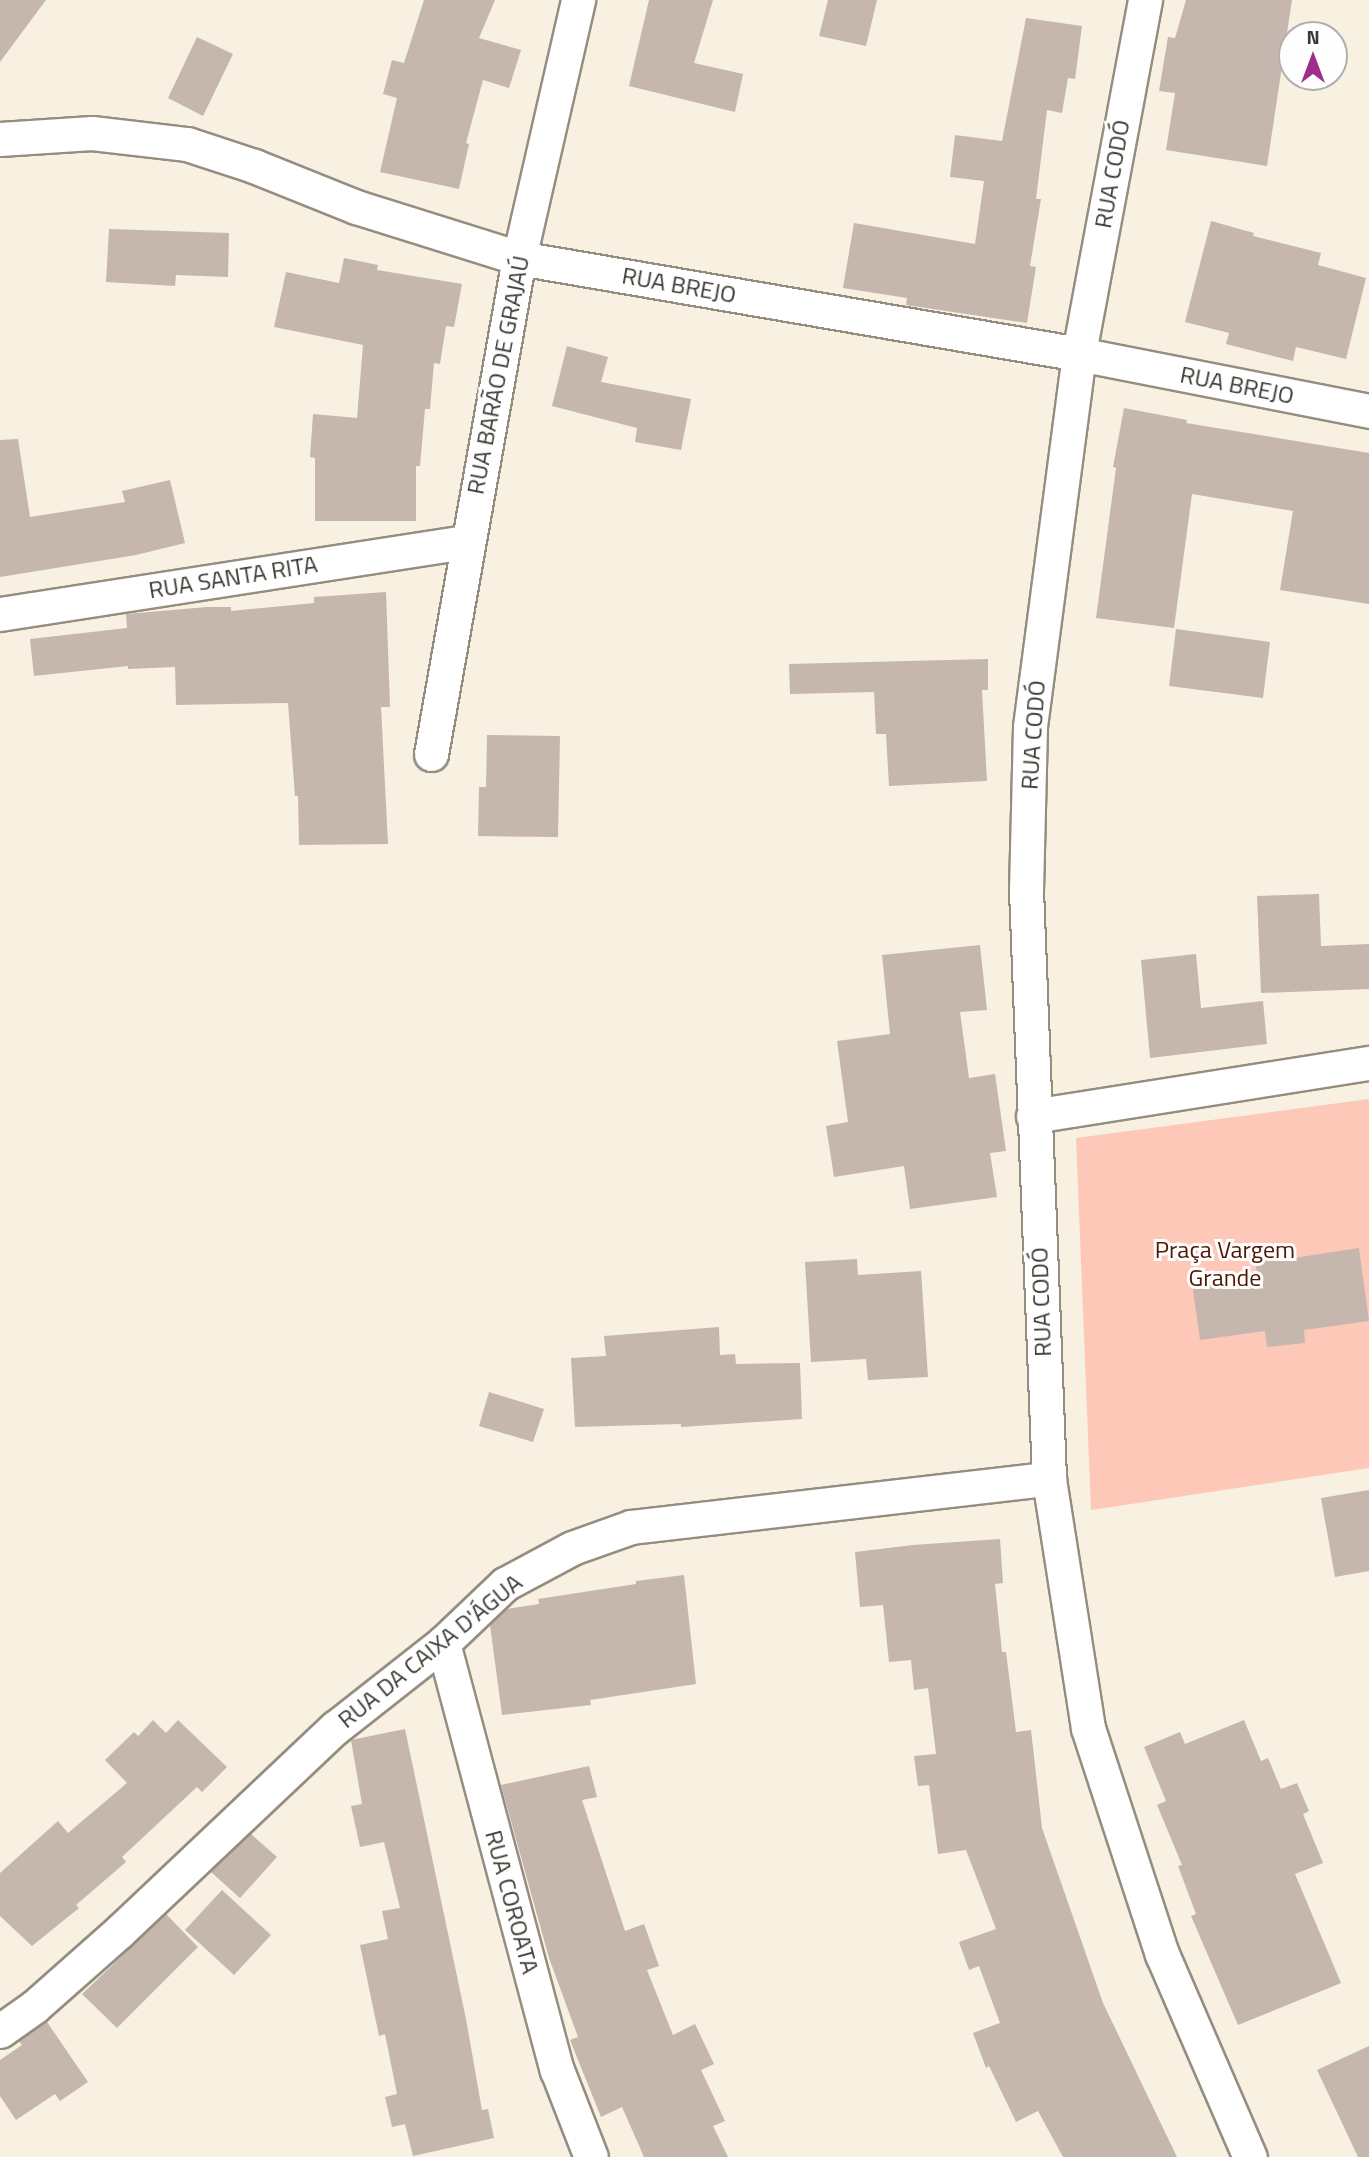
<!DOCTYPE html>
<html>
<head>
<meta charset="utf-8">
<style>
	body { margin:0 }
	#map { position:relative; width:1369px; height:2157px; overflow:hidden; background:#f8f0e1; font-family:"Titillium Web",sans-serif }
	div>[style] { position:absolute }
	.green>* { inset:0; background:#fdc8b8 }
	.building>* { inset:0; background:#c5b7ad }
	.roads { filter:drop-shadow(2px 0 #958d80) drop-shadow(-2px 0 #958d80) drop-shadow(0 2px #958d80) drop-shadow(0 -2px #958d80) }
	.minor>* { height:33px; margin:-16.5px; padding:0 16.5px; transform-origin:16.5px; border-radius:16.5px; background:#fff }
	span { translate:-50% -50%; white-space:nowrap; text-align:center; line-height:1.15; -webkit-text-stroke:6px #fefefe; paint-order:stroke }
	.street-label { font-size:24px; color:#3c3933 }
	.park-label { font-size:24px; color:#4e1705 }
	.north { position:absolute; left:1278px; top:21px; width:70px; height:70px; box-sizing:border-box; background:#fefefe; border:2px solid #b0afad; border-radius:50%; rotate:0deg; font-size:19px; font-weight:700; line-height:28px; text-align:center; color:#3c3933 }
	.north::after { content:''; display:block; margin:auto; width:24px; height:32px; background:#9d2e8d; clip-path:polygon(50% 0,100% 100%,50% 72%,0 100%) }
</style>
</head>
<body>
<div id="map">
	<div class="green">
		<i style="clip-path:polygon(1369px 1099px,1369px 1468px,1091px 1510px,1076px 1138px)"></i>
	</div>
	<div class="building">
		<i style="clip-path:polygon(0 0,46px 0,0 62px)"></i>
		<i style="clip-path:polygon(424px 0,495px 0,479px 38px,521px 50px,509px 88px,483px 80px,466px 143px,469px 144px,459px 189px,380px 172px,397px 98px,383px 94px,392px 60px,404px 63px)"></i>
		<i style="clip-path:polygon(649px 0,713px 0,694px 63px,743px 74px,735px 112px,629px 86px)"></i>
		<i style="clip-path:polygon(828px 0,877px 0,866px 46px,819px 36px)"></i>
		<i style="clip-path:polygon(1186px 0,1292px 0,1267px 166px,1166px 150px,1175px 93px,1159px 91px,1168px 37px,1175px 38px)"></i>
		<i style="clip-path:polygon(1026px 18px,1082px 26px,1075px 79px,1068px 78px,1062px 113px,1047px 110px,1036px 199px,1041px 199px,1030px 266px,1036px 267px,1027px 323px,906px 305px,907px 298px,843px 288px,854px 223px,975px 244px,984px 181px,950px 177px,955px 135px,1002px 141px)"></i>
		<i style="clip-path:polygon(197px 37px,233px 54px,203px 116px,168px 98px)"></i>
		<i style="clip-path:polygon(1211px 221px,1254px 233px,1253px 236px,1321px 253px,1318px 265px,1366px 278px,1346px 359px,1296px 347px,1293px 361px,1226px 344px,1229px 333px,1185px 322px)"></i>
		<i style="clip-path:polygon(109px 229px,229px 233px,228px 277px,176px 275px,175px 286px,106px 282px)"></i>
		<i style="clip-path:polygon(344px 258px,378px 265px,377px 270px,462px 284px,454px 327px,446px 326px,440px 364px,434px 363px,430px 409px,425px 409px,420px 466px,416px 466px,416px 521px,315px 521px,315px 458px,310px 457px,313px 414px,357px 418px,363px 345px,274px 327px,286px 272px,339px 283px)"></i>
		<i style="clip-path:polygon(567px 346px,608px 357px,601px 382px,691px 399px,681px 450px,635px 442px,637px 428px,552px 406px)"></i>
		<i style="clip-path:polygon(1124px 408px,1187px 420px,1186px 423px,1369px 453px,1369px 604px,1280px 590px,1293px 511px,1192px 494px,1174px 628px,1096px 618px,1116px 468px,1113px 467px)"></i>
		<i style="clip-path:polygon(18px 439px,30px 517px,125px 502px,122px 491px,170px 480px,185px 543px,136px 555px,0 577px,0 440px)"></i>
		<i style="clip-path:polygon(386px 592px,390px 707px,381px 707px,388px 844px,299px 845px,298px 796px,295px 796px,288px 703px,176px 705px,175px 667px,128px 669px,128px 666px,34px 676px,30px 639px,127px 628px,126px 614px,207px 607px,231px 607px,231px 611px,314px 603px,314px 597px)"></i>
		<i style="clip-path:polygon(1176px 629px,1270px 642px,1263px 698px,1169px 686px)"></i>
		<i style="clip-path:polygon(988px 659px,988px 690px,982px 690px,987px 781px,889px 786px,886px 734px,876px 734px,874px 692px,790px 694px,789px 664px)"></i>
		<i style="clip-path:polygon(487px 735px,560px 736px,558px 837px,478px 836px,479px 787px,486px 787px)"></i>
		<i style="clip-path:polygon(1319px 894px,1321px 946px,1369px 944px,1369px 989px,1261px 993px,1257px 896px)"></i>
		<i style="clip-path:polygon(980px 945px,987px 1010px,960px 1012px,969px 1078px,995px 1074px,1006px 1151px,990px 1153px,997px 1197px,910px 1209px,904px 1166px,834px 1177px,826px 1126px,848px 1122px,837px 1041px,890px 1034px,882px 955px)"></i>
		<i style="clip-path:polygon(1196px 954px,1201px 1008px,1263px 1001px,1267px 1044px,1150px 1058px,1141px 960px)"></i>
		<i style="clip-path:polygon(1359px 1248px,1369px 1321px,1304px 1330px,1305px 1343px,1267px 1347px,1265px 1331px,1200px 1340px,1192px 1283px,1257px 1275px,1255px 1255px,1293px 1250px,1294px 1258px)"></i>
		<i style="clip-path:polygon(857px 1259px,858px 1275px,921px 1271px,928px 1377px,868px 1380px,866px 1359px,811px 1362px,805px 1262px)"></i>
		<i style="clip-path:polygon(719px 1327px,720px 1355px,735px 1354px,736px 1364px,800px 1363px,802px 1419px,681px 1427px,681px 1424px,575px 1427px,571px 1358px,606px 1356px,604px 1336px)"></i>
		<i style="clip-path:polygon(489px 1392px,544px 1409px,533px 1442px,479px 1426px)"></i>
		<i style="clip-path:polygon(1369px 1490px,1369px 1571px,1335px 1577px,1321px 1498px)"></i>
		<i style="clip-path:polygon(1000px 1539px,1003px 1583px,995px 1584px,1002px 1652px,1006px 1652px,1016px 1732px,1031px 1730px,1042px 1828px,1103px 2003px,1177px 2157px,1063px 2157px,1038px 2111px,1016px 2122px,989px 2066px,986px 2068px,973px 2033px,1000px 2023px,979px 1966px,969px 1970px,959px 1942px,996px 1929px,966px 1850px,938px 1854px,929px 1785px,918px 1786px,914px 1756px,936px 1754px,928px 1688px,914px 1690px,911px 1660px,889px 1662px,883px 1605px,860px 1607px,855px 1552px,913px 1545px)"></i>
		<i style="clip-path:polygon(684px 1575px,696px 1684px,590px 1700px,591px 1705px,502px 1715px,490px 1625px,507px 1609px,539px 1604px,538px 1599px,636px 1584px,636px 1581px)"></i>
		<i style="clip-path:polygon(153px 1720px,166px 1733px,178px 1720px,227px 1767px,202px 1792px,197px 1787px,122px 1857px,126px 1862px,76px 1905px,79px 1908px,32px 1946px,0 1916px,0 1873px,58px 1821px,68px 1833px,127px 1783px,105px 1760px,134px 1732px,138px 1736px)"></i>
		<i style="clip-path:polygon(1244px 1720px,1261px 1761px,1268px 1758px,1281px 1789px,1297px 1783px,1309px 1811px,1303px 1814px,1323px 1863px,1295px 1874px,1341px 1983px,1238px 2025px,1191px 1916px,1196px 1914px,1178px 1866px,1182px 1865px,1157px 1805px,1166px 1801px,1144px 1747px,1180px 1732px,1185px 1744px)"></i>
		<i style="clip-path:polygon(405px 1729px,466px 2019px,482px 2110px,488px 2109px,494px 2138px,413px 2156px,405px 2124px,392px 2127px,385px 2097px,397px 2094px,385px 2034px,379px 2036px,360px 1945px,388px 1939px,382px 1911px,400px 1908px,384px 1842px,360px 1847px,351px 1806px,362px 1804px,351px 1740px)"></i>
		<i style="clip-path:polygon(589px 1766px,597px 1797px,582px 1800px,625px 1931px,644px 1924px,659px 1966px,647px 1970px,673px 2035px,695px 2024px,714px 2064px,701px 2070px,725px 2121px,713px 2126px,728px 2157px,644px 2157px,622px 2107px,601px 2117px,570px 2040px,578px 2037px,549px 1958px,501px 1785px)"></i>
		<i style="clip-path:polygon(251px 1834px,277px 1857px,240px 1898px,211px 1872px)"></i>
		<i style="clip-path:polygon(222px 1890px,271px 1935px,234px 1975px,185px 1930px)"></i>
		<i style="clip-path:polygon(166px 1914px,198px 1947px,117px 2028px,82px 1994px)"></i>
		<i style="clip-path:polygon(47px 2022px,88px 2082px,60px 2101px,55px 2094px,16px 2120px,0 2096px,0 2060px,22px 2045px,19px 2041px)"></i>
		<i style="clip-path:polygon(1369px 2046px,1369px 2157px,1358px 2157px,1317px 2070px)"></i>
	</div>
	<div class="roads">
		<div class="minor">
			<i style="left:1145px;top:0;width:360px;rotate:100.6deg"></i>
			<i style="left:1079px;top:354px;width:376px;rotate:97.5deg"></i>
			<i style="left:1030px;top:727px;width:163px;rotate:91.4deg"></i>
			<i style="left:1026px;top:890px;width:589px;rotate:87.76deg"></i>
			<i style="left:1049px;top:1479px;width:252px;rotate:81.1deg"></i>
			<i style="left:1088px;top:1728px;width:238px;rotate:71.9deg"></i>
			<i style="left:1162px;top:1954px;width:221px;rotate:66.6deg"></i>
			<i style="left:0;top:139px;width:92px;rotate:-3.7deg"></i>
			<i style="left:92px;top:133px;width:96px;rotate:6.6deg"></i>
			<i style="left:187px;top:144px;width:71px;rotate:18.2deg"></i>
			<i style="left:254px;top:166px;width:110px;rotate:21.9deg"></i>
			<i style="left:356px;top:207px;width:171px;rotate:17.4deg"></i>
			<i style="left:519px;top:258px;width:568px;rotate:9.73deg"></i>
			<i style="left:1079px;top:354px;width:296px;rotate:11.1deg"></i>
			<i style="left:0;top:614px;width:472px;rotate:-8.8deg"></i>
			<i style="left:431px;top:754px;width:504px;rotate:-79.94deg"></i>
			<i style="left:519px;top:258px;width:265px;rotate:-77.1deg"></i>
			<i style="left:1033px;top:1116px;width:340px;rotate:-9deg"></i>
			<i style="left:443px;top:1643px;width:442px;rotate:75.1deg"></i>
			<i style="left:557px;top:2070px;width:93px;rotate:68.7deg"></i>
			<i style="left:0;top:2031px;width:42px;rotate:-35.2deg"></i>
			<i style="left:34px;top:2007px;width:115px;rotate:-41.5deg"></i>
			<i style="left:120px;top:1931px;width:296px;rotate:-43.4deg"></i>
			<i style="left:335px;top:1728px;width:137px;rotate:-38.2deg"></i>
			<i style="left:443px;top:1643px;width:86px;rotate:-43.6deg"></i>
			<i style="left:505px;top:1584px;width:76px;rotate:-28.2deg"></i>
			<i style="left:572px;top:1548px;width:63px;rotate:-19.6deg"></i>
			<i style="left:631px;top:1527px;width:421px;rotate:-6.6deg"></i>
		</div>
	</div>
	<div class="street-label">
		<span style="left:1112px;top:174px;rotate:-80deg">RUA CODÓ</span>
		<span style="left:679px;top:285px;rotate:10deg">RUA BREJO</span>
		<span style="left:498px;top:375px;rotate:-79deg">RUA BARÃO DE GRAJAÚ</span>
		<span style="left:1237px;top:385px;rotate:11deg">RUA BREJO</span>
		<span style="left:233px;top:577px;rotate:-9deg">RUA SANTA RITA</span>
		<span style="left:1033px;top:735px;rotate:-86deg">RUA CODÓ</span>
		<span style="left:1041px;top:1302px;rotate:-92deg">RUA CODÓ</span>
		<span style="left:430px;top:1651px;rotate:-39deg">RUA DA CAIXA D'ÁGUA</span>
		<span style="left:512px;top:1902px;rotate:75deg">RUA COROATA</span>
	</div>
	<div class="park-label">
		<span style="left:1225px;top:1264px">Praça Vargem<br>Grande</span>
	</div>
	<div class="north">N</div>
</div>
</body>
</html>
